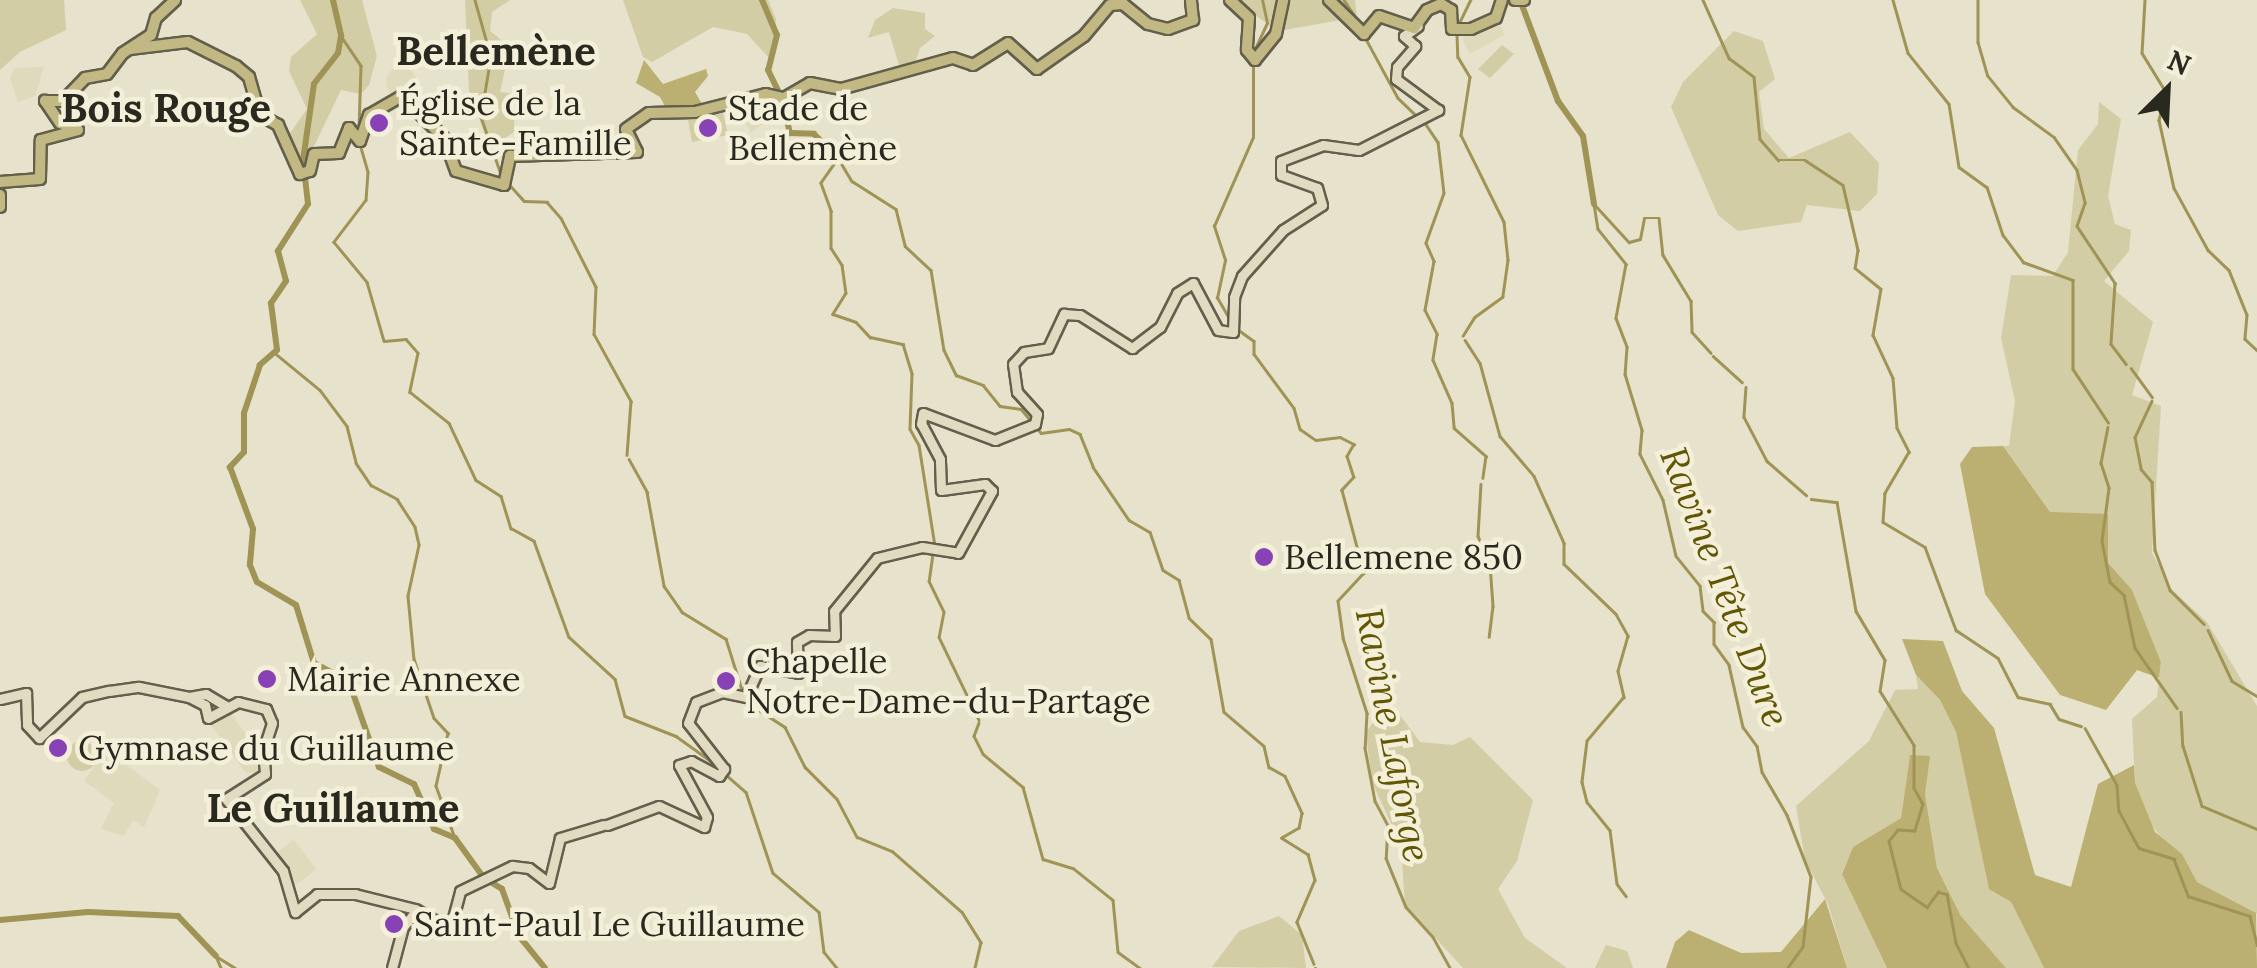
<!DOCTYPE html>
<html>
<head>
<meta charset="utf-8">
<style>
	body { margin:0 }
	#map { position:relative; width:2257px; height:968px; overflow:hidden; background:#e6e2cb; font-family:Lora,serif }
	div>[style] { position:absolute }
	.built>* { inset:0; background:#dfdabb }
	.round { border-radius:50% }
	.green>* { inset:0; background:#d3cda5 }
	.forest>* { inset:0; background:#bbb071 }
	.stream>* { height:2.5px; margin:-1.25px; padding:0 1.25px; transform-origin:1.25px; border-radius:1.25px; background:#9f9456 }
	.river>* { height:6px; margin:-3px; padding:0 3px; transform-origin:3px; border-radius:3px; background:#9f9456 }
	.roads { filter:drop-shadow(2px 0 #635f4b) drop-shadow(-2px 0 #635f4b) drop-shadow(0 2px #635f4b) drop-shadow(0 -2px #635f4b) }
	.secondary>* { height:9px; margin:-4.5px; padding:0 4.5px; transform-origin:4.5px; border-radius:4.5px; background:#e0dbc1 }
	.primary>* { height:10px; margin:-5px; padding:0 5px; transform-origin:5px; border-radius:5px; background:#c1b883 }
	.dots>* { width:28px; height:28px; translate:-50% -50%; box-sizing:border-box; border:5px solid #f3efd8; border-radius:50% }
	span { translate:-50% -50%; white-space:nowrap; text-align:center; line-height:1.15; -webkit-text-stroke:9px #f3efd8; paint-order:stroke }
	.poi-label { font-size:35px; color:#2a2920 }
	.left { translate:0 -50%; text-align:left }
	.water-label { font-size:38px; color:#615506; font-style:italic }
	.quarter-label { font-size:40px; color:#2a2920; font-weight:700 }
	.north { position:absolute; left:2117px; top:40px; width:100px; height:100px; -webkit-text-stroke:8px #f3efd8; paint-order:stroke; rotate:24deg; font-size:28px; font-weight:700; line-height:40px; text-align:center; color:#2a2920 }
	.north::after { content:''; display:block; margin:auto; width:35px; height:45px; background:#2a2920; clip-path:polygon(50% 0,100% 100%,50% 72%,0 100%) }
</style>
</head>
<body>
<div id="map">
	<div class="built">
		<i style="clip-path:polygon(1489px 25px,1502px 27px,1504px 35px,1470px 54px,1462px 38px)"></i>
		<i style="clip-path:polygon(44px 67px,35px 96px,18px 102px,10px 78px,15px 68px)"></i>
		<i class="round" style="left:386px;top:67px;width:30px;height:30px"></i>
		<i style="clip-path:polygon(752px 98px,773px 117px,751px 132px,733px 104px)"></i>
		<i style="clip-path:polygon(234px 705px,232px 715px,261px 755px,263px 774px,245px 772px,209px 722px)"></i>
		<i style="clip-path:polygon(106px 750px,160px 790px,144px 827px,133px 820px,124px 836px,101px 829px,114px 803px,84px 781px)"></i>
		<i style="clip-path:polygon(294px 840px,316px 869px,296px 885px,273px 855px)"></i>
	</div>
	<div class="green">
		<i style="clip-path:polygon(0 0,64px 0,66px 30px,20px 52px,0 70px)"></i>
		<i style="clip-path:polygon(300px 0,362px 0,377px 56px,369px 85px,361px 94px,341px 90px,304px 167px,288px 136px,307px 109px,289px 71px,291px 57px,317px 34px)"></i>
		<i style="clip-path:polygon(465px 0,510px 0,492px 12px,490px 31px,510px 47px,500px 92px,515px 94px,514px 132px,490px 148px,469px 91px)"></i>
		<i style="clip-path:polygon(623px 0,768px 0,776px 19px,774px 47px,770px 59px,747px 34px,713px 27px,652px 62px,643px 57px)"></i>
		<i style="clip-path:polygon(1241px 0,1355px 0,1357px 17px,1279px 31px,1238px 4px)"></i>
		<i style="clip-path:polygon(893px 8px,925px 13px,925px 29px,935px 36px,920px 48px,913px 70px,901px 72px,889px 32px,868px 38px,875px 20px)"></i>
		<i style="clip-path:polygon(1734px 31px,1763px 41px,1775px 79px,1759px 92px,1764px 129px,1789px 158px,1850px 132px,1879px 163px,1877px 194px,1860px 211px,1807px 205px,1801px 222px,1738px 231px,1718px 215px,1671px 107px,1683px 82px)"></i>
		<i style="clip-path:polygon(1502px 45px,1514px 54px,1490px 78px,1478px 69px)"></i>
		<i style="clip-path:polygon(2099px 102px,2121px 119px,2108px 196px,2115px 224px,2131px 230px,2129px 251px,2104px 281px,2153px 322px,2132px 395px,2161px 406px,2152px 553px,2172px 590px,2207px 622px,2257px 706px,2257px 914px,2197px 882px,2148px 821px,2135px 783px,2132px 719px,2157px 697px,2161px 662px,2132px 590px,2050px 512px,2003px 446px,2009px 446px,2015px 401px,2001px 338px,2011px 275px,2053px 276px,2068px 252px,2078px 150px,2098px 124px)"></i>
		<i style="clip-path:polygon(723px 113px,728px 135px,692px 142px,688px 120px)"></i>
		<i style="clip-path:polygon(1916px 675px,1940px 700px,1956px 732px,1989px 888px,2011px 902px,2044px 968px,2006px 968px,1961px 916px,1937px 868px,1925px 794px,1910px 755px,1901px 818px,1853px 847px,1842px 873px,1887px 968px,1847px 968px,1828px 904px,1805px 860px,1796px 806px,1869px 741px,1895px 690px,1918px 689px)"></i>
		<i style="clip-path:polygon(1388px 699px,1420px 742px,1453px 745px,1470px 737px,1533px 800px,1517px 861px,1498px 889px,1525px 938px,1567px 968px,1463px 968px,1405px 905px,1401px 845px,1372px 782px,1366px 733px)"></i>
		<i class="round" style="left:67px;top:741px;width:30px;height:30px"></i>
		<i style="clip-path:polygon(1279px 916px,1302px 935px,1306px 968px,1212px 967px,1239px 931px)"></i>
		<i style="clip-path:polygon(1606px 945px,1627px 951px,1633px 968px,1595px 968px)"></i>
	</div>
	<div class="forest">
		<i style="clip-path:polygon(644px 60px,663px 84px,706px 69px,708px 76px,695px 92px,705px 109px,668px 112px,660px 97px,636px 83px)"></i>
		<i style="clip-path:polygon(2003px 446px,2050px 512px,2108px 514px,2108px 563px,2132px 590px,2161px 662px,2159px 678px,2137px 670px,2106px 710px,2060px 695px,1985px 594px,1960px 464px,1972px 447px)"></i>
		<i style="clip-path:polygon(1902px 639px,1943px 641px,1962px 691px,1994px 728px,2035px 875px,2071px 887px,2098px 784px,2134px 765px,2135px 783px,2155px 832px,2182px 854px,2197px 882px,2256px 913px,2257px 968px,2044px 968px,2011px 902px,1989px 889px,1956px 732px,1940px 700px,1916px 675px)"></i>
		<i style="clip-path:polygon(1910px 755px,1930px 756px,1925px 794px,1937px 868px,1961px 916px,2006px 968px,1887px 968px,1842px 874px,1853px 847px,1901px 818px)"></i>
		<i style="clip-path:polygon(1825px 899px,1847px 968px,1666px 968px,1675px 942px,1689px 930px,1741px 953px,1781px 952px)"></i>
	</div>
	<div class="stream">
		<i style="left:475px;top:0;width:59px;rotate:74.3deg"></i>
		<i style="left:491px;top:57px;width:61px;rotate:99.5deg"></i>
		<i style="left:481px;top:117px;width:64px;rotate:70.7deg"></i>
		<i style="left:1344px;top:0;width:25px;rotate:56deg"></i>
		<i style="left:1703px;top:0;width:64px;rotate:65.9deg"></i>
		<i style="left:1729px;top:58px;width:31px;rotate:37deg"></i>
		<i style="left:1754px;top:77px;width:62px;rotate:84.5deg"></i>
		<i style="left:1760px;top:139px;width:28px;rotate:49deg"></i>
		<i style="left:1778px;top:160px;width:27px"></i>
		<i style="left:1805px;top:160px;width:45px;rotate:33.3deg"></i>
		<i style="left:1843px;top:185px;width:67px;rotate:77deg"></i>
		<i style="left:1858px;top:250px;width:18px;rotate:99deg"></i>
		<i style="left:1855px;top:268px;width:33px;rotate:39deg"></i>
		<i style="left:1881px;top:289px;width:47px;rotate:99.9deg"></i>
		<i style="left:1873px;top:335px;width:47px;rotate:65.1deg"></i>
		<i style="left:1893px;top:378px;width:50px;rotate:85.4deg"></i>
		<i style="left:1897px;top:428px;width:27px;rotate:63deg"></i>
		<i style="left:1909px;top:452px;width:48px;rotate:120.3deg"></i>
		<i style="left:1885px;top:493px;width:29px;rotate:94deg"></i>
		<i style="left:1883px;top:522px;width:49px;rotate:30.8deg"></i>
		<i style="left:1925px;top:547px;width:89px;rotate:69.5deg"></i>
		<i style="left:1956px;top:630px;width:50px;rotate:33.7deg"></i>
		<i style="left:1998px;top:658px;width:44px;rotate:62.9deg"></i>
		<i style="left:2018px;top:697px;width:33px;rotate:12deg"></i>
		<i style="left:2050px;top:704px;width:17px;rotate:59deg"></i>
		<i style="left:2059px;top:719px;width:23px;rotate:18deg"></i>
		<i style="left:1893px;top:0;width:55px;rotate:74.2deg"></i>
		<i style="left:1908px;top:53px;width:65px;rotate:51.2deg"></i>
		<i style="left:1949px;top:104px;width:64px;rotate:81deg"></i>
		<i style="left:1959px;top:167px;width:34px;rotate:36deg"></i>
		<i style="left:1987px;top:187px;width:51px;rotate:71.6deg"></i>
		<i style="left:2003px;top:235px;width:34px;rotate:53deg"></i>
		<i style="left:2023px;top:262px;width:53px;rotate:19.8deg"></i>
		<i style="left:2073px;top:280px;width:89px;rotate:90deg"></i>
		<i style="left:2073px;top:369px;width:64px;rotate:56.6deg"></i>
		<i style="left:1978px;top:0;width:42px;rotate:90deg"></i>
		<i style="left:1978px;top:42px;width:35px;rotate:74deg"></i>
		<i style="left:1988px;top:76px;width:40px;rotate:51deg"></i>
		<i style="left:2013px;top:107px;width:51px;rotate:36.2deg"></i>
		<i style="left:2054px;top:137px;width:40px;rotate:55.1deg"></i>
		<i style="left:2077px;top:170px;width:34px;rotate:76deg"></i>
		<i style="left:2085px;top:203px;width:24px;rotate:109deg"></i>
		<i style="left:2077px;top:226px;width:69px;rotate:56.3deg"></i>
		<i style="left:2115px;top:283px;width:61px;rotate:93.8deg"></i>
		<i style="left:2111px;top:344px;width:25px;rotate:53deg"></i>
		<i style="left:2145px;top:0;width:53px;rotate:93.2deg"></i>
		<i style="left:2142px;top:53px;width:46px;rotate:58.4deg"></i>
		<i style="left:2166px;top:92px;width:29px;rotate:104deg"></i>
		<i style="left:2159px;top:120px;width:70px;rotate:77.6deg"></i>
		<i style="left:2174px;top:188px;width:71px;rotate:61.3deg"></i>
		<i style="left:2208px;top:250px;width:29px;rotate:44deg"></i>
		<i style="left:2229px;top:270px;width:48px;rotate:68.2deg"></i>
		<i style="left:2247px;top:315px;width:24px;rotate:95deg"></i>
		<i style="left:2245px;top:339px;width:16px;rotate:43deg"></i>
		<i style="left:1458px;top:25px;width:28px;rotate:-64deg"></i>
		<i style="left:1457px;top:34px;width:23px;rotate:88deg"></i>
		<i style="left:1458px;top:57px;width:23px;rotate:59deg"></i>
		<i style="left:1470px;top:77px;width:59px;rotate:98.8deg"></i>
		<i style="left:1461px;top:135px;width:97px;rotate:63.7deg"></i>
		<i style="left:1504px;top:222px;width:38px;rotate:84deg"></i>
		<i style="left:1508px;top:260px;width:37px;rotate:98deg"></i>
		<i style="left:1503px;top:297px;width:34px;rotate:144deg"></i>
		<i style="left:1475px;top:317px;width:22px;rotate:122deg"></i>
		<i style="left:341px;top:36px;width:36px;rotate:56deg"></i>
		<i style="left:361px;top:66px;width:65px;rotate:91.8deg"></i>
		<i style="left:1366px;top:39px;width:67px;rotate:61.5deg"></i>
		<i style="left:1398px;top:98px;width:29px;rotate:44deg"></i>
		<i style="left:1253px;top:53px;width:33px;rotate:-65deg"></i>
		<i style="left:1267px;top:23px;width:24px;rotate:-102deg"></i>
		<i style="left:1425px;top:123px;width:23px;rotate:56deg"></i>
		<i style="left:1438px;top:142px;width:51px;rotate:83.3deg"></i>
		<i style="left:1444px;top:193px;width:53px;rotate:109.8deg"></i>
		<i style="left:1426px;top:243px;width:20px;rotate:66deg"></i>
		<i style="left:1434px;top:261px;width:50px;rotate:100.4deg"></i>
		<i style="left:1425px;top:310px;width:27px;rotate:63deg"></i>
		<i style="left:1437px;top:334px;width:26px;rotate:99deg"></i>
		<i style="left:1433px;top:360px;width:47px;rotate:66.2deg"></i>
		<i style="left:1452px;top:403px;width:25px;rotate:85deg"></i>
		<i style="left:1454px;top:428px;width:43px;rotate:41.2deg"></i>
		<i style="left:1486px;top:456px;width:22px;rotate:98deg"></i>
		<i style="left:360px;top:144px;width:29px;rotate:74deg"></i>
		<i style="left:368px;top:172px;width:28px;rotate:94deg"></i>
		<i style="left:366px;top:200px;width:53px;rotate:127.3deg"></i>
		<i style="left:334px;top:242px;width:52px;rotate:50.5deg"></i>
		<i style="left:367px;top:282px;width:61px;rotate:73.9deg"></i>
		<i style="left:384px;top:341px;width:22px;rotate:-5deg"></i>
		<i style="left:406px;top:339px;width:18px;rotate:49deg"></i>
		<i style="left:418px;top:353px;width:40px;rotate:102deg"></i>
		<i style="left:410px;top:392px;width:50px;rotate:38.5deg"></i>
		<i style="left:449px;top:423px;width:63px;rotate:64.7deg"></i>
		<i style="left:476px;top:480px;width:30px;rotate:33deg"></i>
		<i style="left:501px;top:496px;width:34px;rotate:73deg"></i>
		<i style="left:511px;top:528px;width:26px;rotate:29deg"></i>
		<i style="left:534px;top:541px;width:102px;rotate:70deg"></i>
		<i style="left:569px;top:637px;width:62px;rotate:42.4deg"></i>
		<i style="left:615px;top:679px;width:38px;rotate:75deg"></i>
		<i style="left:625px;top:716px;width:55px;rotate:21.4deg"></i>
		<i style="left:676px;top:736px;width:48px;rotate:35.7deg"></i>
		<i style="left:838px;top:158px;width:27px;rotate:59deg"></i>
		<i style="left:852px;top:181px;width:52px;rotate:32.5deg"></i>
		<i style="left:896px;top:209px;width:38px;rotate:76deg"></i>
		<i style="left:905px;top:246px;width:35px;rotate:43deg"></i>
		<i style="left:931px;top:270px;width:81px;rotate:80.8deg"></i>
		<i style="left:944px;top:350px;width:28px;rotate:64deg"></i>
		<i style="left:956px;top:375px;width:29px;rotate:20deg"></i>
		<i style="left:983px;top:385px;width:27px;rotate:51deg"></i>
		<i style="left:1000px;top:406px;width:21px;rotate:8deg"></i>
		<i style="left:1021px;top:409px;width:31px;rotate:50deg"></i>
		<i style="left:1041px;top:433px;width:28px;rotate:-8deg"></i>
		<i style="left:1069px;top:429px;width:12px;rotate:24deg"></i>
		<i style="left:1080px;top:434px;width:35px;rotate:68deg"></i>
		<i style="left:1093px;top:467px;width:64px;rotate:55.8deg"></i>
		<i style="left:1129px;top:520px;width:24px;rotate:30deg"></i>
		<i style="left:1150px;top:532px;width:40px;rotate:71.1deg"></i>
		<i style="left:1163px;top:570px;width:19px;rotate:32deg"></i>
		<i style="left:1179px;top:580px;width:39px;rotate:75deg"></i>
		<i style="left:1189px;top:618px;width:30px;rotate:44deg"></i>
		<i style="left:1211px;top:639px;width:74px;rotate:79.9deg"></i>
		<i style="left:1224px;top:712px;width:52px;rotate:40.4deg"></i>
		<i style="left:1264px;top:746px;width:22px;rotate:77deg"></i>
		<i style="left:1269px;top:767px;width:18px;rotate:29deg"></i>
		<i style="left:1285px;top:776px;width:41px;rotate:65.3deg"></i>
		<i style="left:1302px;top:813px;width:15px;rotate:101deg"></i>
		<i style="left:1299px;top:828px;width:20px;rotate:150deg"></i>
		<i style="left:1282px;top:838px;width:31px;rotate:32deg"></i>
		<i style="left:1308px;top:854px;width:27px;rotate:75deg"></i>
		<i style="left:1315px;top:880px;width:46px;rotate:113.2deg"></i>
		<i style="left:1297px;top:922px;width:45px;rotate:68deg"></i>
		<i style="left:837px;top:160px;width:28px;rotate:125deg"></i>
		<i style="left:821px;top:183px;width:30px;rotate:70deg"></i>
		<i style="left:831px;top:211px;width:37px;rotate:90deg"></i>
		<i style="left:831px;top:248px;width:20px;rotate:57deg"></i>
		<i style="left:842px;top:265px;width:28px;rotate:82deg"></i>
		<i style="left:846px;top:293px;width:25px;rotate:122deg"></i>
		<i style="left:833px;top:314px;width:24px;rotate:19deg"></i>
		<i style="left:856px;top:322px;width:21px;rotate:47deg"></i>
		<i style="left:870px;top:337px;width:34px;rotate:12deg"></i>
		<i style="left:903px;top:344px;width:31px;rotate:73deg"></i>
		<i style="left:912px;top:374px;width:55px;rotate:92.1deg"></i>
		<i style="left:910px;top:429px;width:18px;rotate:61deg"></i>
		<i style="left:919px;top:445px;width:102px;rotate:81deg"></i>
		<i style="left:508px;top:183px;width:24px;rotate:48deg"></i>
		<i style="left:524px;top:201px;width:23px;rotate:2deg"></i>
		<i style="left:547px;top:202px;width:21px;rotate:49deg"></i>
		<i style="left:561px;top:218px;width:77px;rotate:63.1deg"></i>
		<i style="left:596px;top:287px;width:47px;rotate:92.4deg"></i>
		<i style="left:594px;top:334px;width:77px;rotate:61.1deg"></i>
		<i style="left:631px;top:401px;width:54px;rotate:94.2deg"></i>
		<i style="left:1594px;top:204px;width:25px;rotate:81deg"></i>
		<i style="left:1598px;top:229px;width:45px;rotate:51.3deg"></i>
		<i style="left:1626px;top:264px;width:55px;rotate:100.5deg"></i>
		<i style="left:1616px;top:318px;width:31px;rotate:69deg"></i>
		<i style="left:1627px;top:347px;width:27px;rotate:94deg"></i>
		<i style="left:1625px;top:374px;width:59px;rotate:73.1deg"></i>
		<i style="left:1642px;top:430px;width:24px;rotate:95deg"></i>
		<i style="left:1640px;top:454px;width:51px;rotate:63.4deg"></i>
		<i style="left:1663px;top:500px;width:57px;rotate:76.9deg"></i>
		<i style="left:1676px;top:556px;width:38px;rotate:51deg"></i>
		<i style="left:1700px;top:586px;width:25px;rotate:83deg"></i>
		<i style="left:1703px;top:611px;width:16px;rotate:45deg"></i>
		<i style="left:1714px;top:622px;width:22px;rotate:90deg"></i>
		<i style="left:1714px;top:644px;width:26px;rotate:54deg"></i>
		<i style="left:1729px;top:665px;width:64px;rotate:77.3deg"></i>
		<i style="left:1743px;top:727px;width:24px;rotate:54deg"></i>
		<i style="left:1757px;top:746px;width:26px;rotate:79deg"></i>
		<i style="left:1762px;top:772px;width:50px;rotate:59.8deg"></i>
		<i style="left:1787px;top:815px;width:66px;rotate:68.8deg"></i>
		<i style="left:1811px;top:877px;width:70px;rotate:96.5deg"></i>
		<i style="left:1803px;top:947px;width:26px;rotate:126deg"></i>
		<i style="left:1596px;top:206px;width:49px;rotate:47.5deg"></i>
		<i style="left:1629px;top:242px;width:11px;rotate:-15deg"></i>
		<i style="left:1640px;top:239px;width:21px;rotate:-79deg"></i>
		<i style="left:1644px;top:218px;width:15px"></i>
		<i style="left:1659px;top:218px;width:37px;rotate:84deg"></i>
		<i style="left:1663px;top:255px;width:54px;rotate:58.7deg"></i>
		<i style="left:1691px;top:301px;width:31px;rotate:88deg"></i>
		<i style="left:1692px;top:332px;width:28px;rotate:48deg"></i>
		<i style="left:1231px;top:322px;width:28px;rotate:-120deg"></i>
		<i style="left:1217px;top:298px;width:39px;rotate:-78deg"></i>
		<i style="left:1225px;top:260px;width:36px;rotate:-108deg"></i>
		<i style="left:1214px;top:226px;width:97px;rotate:-66.3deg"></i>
		<i style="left:1253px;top:137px;width:72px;rotate:-90deg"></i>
		<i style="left:1236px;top:328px;width:22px;rotate:36deg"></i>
		<i style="left:1254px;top:341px;width:13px;rotate:90deg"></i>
		<i style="left:1254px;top:354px;width:67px;rotate:53.5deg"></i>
		<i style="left:1294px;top:408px;width:22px;rotate:74deg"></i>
		<i style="left:1300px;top:429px;width:19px;rotate:35deg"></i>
		<i style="left:1316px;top:440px;width:24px;rotate:-7deg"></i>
		<i style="left:1340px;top:437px;width:16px;rotate:27deg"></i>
		<i style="left:1354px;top:444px;width:14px;rotate:120deg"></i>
		<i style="left:1347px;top:456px;width:22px;rotate:72deg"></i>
		<i style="left:1354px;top:477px;width:18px;rotate:133deg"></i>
		<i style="left:1342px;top:490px;width:86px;rotate:75.2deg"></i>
		<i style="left:1364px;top:573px;width:38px;rotate:133deg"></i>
		<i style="left:1338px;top:601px;width:37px;rotate:82deg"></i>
		<i style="left:1343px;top:638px;width:79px;rotate:72.3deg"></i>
		<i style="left:1367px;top:713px;width:35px;rotate:93deg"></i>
		<i style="left:1365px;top:748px;width:54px;rotate:79.3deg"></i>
		<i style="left:1375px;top:801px;width:27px;rotate:62deg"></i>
		<i style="left:1388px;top:825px;width:33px;rotate:93deg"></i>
		<i style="left:1386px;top:858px;width:53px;rotate:67.8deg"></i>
		<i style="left:1406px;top:907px;width:40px;rotate:48deg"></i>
		<i style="left:1433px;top:937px;width:35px;rotate:61deg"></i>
		<i style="left:1465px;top:340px;width:27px;rotate:57deg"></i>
		<i style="left:1480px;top:363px;width:76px;rotate:74.7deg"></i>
		<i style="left:1500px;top:436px;width:52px;rotate:49.6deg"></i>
		<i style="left:1534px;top:476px;width:32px;rotate:66deg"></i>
		<i style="left:1547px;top:505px;width:42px;rotate:65.9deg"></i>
		<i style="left:1564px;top:543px;width:21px;rotate:90deg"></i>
		<i style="left:1564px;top:564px;width:72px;rotate:43.9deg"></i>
		<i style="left:1616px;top:614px;width:25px;rotate:61deg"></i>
		<i style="left:1628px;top:636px;width:36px;rotate:106deg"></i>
		<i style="left:1618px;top:671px;width:27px;rotate:77deg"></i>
		<i style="left:1624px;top:697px;width:57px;rotate:130.1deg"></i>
		<i style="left:1587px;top:741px;width:41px;rotate:97deg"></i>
		<i style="left:1582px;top:782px;width:21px;rotate:76deg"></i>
		<i style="left:1587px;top:802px;width:36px;rotate:51deg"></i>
		<i style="left:1610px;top:830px;width:54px;rotate:82.6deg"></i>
		<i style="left:1617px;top:884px;width:15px;rotate:53deg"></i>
		<i style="left:276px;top:354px;width:57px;rotate:39.3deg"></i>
		<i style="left:320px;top:390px;width:45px;rotate:53.1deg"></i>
		<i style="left:347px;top:426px;width:38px;rotate:76deg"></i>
		<i style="left:356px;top:463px;width:27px;rotate:56deg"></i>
		<i style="left:371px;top:485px;width:30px;rotate:28deg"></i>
		<i style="left:397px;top:499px;width:33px;rotate:57deg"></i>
		<i style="left:415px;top:527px;width:18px;rotate:77deg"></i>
		<i style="left:419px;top:545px;width:52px;rotate:102.2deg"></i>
		<i style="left:408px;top:596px;width:63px;rotate:84.6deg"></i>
		<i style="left:414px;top:659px;width:62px;rotate:71.3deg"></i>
		<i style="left:434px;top:718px;width:21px;rotate:47deg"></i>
		<i style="left:448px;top:733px;width:54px;rotate:102.8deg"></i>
		<i style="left:436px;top:786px;width:55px;rotate:69.9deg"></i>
		<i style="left:1713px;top:356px;width:39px;rotate:42deg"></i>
		<i style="left:2131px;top:368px;width:36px;rotate:54deg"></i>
		<i style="left:1746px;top:387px;width:30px;rotate:94deg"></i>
		<i style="left:1744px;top:417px;width:50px;rotate:62.4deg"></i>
		<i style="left:1767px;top:461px;width:52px;rotate:41.1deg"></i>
		<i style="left:2152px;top:401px;width:40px;rotate:115deg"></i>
		<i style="left:2135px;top:437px;width:33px;rotate:79deg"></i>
		<i style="left:2141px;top:469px;width:17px;rotate:50deg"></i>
		<i style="left:2152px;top:482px;width:68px;rotate:87.5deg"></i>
		<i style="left:2155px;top:550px;width:43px;rotate:69.4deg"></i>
		<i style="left:2170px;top:590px;width:48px;rotate:45deg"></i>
		<i style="left:2108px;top:427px;width:37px;rotate:101deg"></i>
		<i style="left:2101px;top:463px;width:26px;rotate:72deg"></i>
		<i style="left:2109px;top:488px;width:53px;rotate:97.5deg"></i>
		<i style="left:2102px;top:541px;width:42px;rotate:79deg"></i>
		<i style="left:2110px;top:582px;width:19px;rotate:43deg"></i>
		<i style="left:2124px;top:595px;width:54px;rotate:78.3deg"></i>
		<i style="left:2135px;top:648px;width:73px;rotate:55deg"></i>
		<i style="left:629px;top:459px;width:38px;rotate:61deg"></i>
		<i style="left:647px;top:492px;width:96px;rotate:79.7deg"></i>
		<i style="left:664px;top:586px;width:32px;rotate:55deg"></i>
		<i style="left:682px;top:612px;width:52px;rotate:31.5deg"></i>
		<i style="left:726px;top:639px;width:57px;rotate:72.5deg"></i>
		<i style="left:1481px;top:484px;width:52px;rotate:93.3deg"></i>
		<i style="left:1478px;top:536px;width:30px;rotate:67deg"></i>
		<i style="left:1490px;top:564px;width:42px;rotate:85.9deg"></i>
		<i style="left:1493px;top:606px;width:31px;rotate:97deg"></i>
		<i style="left:1811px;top:499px;width:26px;rotate:7deg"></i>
		<i style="left:1837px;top:502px;width:111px;rotate:80.1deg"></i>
		<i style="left:1856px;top:611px;width:57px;rotate:59.4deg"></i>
		<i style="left:1885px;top:660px;width:31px;rotate:99deg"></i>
		<i style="left:1880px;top:691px;width:64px;rotate:57.8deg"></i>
		<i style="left:1914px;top:745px;width:43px;rotate:90deg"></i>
		<i style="left:1914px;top:788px;width:18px;rotate:61deg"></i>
		<i style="left:1923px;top:804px;width:28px;rotate:107deg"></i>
		<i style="left:1915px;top:831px;width:17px;rotate:-177deg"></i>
		<i style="left:1898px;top:830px;width:14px;rotate:129deg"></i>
		<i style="left:1889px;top:841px;width:49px;rotate:76deg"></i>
		<i style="left:1901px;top:889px;width:32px;rotate:35deg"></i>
		<i style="left:1927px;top:907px;width:19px;rotate:-54deg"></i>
		<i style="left:1938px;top:892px;width:9px;rotate:13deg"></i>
		<i style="left:1947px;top:894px;width:50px;rotate:79.6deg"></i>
		<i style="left:1956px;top:943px;width:28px;rotate:63deg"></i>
		<i style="left:933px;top:554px;width:27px;rotate:98deg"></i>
		<i style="left:929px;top:581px;width:34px;rotate:64deg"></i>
		<i style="left:944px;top:612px;width:25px;rotate:101deg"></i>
		<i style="left:939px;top:637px;width:92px;rotate:64.3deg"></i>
		<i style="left:2208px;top:630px;width:56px;rotate:64.8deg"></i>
		<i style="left:2232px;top:681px;width:29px;rotate:31deg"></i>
		<i style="left:745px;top:701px;width:48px;rotate:33deg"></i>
		<i style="left:785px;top:727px;width:45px;rotate:63.4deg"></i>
		<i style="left:805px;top:767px;width:45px;rotate:45deg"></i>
		<i style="left:837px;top:799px;width:43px;rotate:62.2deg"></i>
		<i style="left:857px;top:837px;width:38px;rotate:22deg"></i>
		<i style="left:892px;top:851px;width:93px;rotate:41.1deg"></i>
		<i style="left:962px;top:912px;width:36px;rotate:58deg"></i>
		<i style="left:981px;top:942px;width:27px;rotate:103deg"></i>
		<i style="left:2181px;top:712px;width:34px;rotate:87deg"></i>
		<i style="left:2183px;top:746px;width:63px;rotate:72.4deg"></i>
		<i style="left:2202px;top:806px;width:60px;rotate:22.7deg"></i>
		<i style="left:979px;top:723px;width:14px;rotate:111deg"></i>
		<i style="left:974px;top:736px;width:20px;rotate:63deg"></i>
		<i style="left:983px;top:754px;width:52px;rotate:39.5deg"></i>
		<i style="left:1023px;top:787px;width:75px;rotate:74.5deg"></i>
		<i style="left:1043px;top:859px;width:31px;rotate:17deg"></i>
		<i style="left:1073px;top:868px;width:51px;rotate:38.7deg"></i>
		<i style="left:1113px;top:900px;width:52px;rotate:84.5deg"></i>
		<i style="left:1118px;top:952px;width:27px;rotate:36deg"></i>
		<i style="left:2085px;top:728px;width:65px;rotate:60.7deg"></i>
		<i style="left:2117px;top:785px;width:26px;rotate:86deg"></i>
		<i style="left:2119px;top:811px;width:42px;rotate:61.6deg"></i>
		<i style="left:2139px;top:848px;width:37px;rotate:17deg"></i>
		<i style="left:2174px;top:859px;width:40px;rotate:69deg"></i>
		<i style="left:2188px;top:896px;width:65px;rotate:17.9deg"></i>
		<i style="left:2250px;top:916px;width:30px;rotate:76deg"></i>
		<i style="left:724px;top:773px;width:29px;rotate:41deg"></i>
		<i style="left:746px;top:792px;width:85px;rotate:71.6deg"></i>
		<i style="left:773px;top:873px;width:60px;rotate:40.3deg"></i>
		<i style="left:819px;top:912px;width:40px;rotate:82.9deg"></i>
		<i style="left:824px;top:952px;width:21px;rotate:51deg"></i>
		<i style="left:216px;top:956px;width:22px;rotate:32deg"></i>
		<i style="left:216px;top:956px;width:13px;rotate:67deg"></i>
		<i style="left:1315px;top:968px;width:1px"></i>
	</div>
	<div class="river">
		<i style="left:333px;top:0;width:37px;rotate:77deg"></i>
		<i style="left:341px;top:36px;width:17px;rotate:100deg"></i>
		<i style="left:338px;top:53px;width:39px;rotate:128deg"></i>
		<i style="left:314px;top:84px;width:77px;rotate:98.2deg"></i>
		<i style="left:303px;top:160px;width:44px;rotate:83.5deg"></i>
		<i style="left:308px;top:204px;width:56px;rotate:122.6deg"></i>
		<i style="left:278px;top:251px;width:31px;rotate:75deg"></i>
		<i style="left:286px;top:281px;width:27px;rotate:124deg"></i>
		<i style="left:271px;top:303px;width:47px;rotate:82.7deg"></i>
		<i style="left:277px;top:350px;width:23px;rotate:139deg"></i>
		<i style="left:260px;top:365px;width:51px;rotate:108.4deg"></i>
		<i style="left:244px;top:413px;width:39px;rotate:90deg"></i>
		<i style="left:244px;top:452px;width:21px;rotate:133deg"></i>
		<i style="left:230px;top:467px;width:66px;rotate:69.6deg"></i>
		<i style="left:253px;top:529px;width:36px;rotate:95deg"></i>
		<i style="left:250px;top:565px;width:18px;rotate:68deg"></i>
		<i style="left:257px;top:582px;width:45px;rotate:30.5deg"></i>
		<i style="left:296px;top:605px;width:61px;rotate:72.8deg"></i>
		<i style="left:314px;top:663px;width:40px;rotate:28deg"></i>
		<i style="left:349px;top:682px;width:90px;rotate:70.6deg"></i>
		<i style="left:379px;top:767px;width:39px;rotate:26deg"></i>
		<i style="left:414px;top:784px;width:49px;rotate:66deg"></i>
		<i style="left:434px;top:829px;width:23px;rotate:23deg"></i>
		<i style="left:455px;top:838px;width:49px;rotate:54.1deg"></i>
		<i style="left:484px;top:878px;width:21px;rotate:31deg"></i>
		<i style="left:502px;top:889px;width:50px;rotate:70.1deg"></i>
		<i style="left:519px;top:936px;width:41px;rotate:50.9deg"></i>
		<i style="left:762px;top:0;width:38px;rotate:67deg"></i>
		<i style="left:777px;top:35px;width:36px;rotate:104deg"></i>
		<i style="left:768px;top:70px;width:28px;rotate:64deg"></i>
		<i style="left:1520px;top:0;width:108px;rotate:69.4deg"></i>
		<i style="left:1558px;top:101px;width:43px;rotate:54.5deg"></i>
		<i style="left:1583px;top:136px;width:69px;rotate:80.8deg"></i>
		<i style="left:783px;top:101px;width:33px;rotate:78deg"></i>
		<i style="left:790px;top:133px;width:24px;rotate:2deg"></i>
		<i style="left:814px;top:134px;width:34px;rotate:45deg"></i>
		<i style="left:0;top:920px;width:88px;rotate:-5.2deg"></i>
		<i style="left:88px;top:912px;width:90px;rotate:2.5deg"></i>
		<i style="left:178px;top:916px;width:55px;rotate:46.5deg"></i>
	</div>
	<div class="roads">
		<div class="secondary">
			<i style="left:189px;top:697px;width:17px;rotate:-10deg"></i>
			<i style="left:206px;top:694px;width:23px;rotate:31deg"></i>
			<i style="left:0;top:699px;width:27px;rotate:-13deg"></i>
			<i style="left:26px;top:693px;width:32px;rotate:88deg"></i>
			<i style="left:27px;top:725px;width:18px;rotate:47deg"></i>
			<i style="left:39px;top:738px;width:59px;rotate:-43.6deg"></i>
			<i style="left:82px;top:697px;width:28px;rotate:-13deg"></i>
			<i style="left:109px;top:691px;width:30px;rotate:-8deg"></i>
			<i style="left:139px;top:687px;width:51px;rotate:11.3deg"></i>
			<i style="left:189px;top:697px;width:18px;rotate:27deg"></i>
			<i style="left:205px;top:705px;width:13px;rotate:77deg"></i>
			<i style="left:208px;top:718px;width:34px;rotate:-28deg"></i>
			<i style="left:238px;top:702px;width:29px;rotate:14deg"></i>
			<i style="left:266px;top:709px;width:15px;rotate:67deg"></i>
			<i style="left:272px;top:723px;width:28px;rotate:108deg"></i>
			<i style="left:263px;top:750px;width:24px;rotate:85deg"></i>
			<i style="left:265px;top:774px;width:46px;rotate:147.3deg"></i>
			<i style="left:226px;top:799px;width:92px;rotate:51.6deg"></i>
			<i style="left:283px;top:871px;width:43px;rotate:73.7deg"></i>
			<i style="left:607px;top:825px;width:55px;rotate:-20.1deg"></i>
			<i style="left:659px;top:806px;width:50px;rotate:25deg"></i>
			<i style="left:704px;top:827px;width:10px;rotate:-73deg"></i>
			<i style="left:707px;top:817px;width:59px;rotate:-118.3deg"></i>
			<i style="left:679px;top:765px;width:13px;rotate:-18deg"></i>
			<i style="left:691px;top:761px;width:32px;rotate:28deg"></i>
			<i style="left:719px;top:776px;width:9px;rotate:-54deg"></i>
			<i style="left:724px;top:769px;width:58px;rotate:-128deg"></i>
			<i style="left:688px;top:723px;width:22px;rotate:-69deg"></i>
			<i style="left:696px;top:702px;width:28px;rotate:-21deg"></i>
			<i style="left:722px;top:692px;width:25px;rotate:12deg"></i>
			<i style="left:746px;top:697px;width:34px;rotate:-66deg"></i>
			<i style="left:760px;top:666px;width:39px;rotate:10deg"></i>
			<i style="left:798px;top:673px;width:31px;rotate:-92deg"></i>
			<i style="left:797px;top:642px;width:14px;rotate:-30deg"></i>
			<i style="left:809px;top:635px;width:26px;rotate:2deg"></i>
			<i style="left:835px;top:636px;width:25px;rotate:-92deg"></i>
			<i style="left:834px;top:611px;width:68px;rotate:-50.9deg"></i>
			<i style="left:877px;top:558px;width:46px;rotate:-13.7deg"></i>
			<i style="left:922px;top:547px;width:36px;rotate:9deg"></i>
			<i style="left:958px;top:553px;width:71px;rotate:-61.3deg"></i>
			<i style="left:992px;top:491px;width:10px;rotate:-135deg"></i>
			<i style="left:985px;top:484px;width:44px;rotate:172.2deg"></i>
			<i style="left:941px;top:490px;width:31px;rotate:-92deg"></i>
			<i style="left:940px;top:459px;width:40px;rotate:-118deg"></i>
			<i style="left:921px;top:424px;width:11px;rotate:-80deg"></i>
			<i style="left:923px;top:413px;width:77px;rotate:20.6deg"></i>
			<i style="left:995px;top:440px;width:43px;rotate:-21.8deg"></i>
			<i style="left:1035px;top:424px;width:10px;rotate:-79deg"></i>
			<i style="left:1037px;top:414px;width:30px;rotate:-132deg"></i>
			<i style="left:1017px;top:392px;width:28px;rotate:-98deg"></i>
			<i style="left:1013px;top:364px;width:16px;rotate:-47deg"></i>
			<i style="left:1024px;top:352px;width:24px;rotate:-9deg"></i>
			<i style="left:1048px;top:348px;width:38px;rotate:-65deg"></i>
			<i style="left:1064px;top:314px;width:16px;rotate:4deg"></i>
			<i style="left:1080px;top:315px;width:62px;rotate:32.4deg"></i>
			<i style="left:1132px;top:348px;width:35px;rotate:-37deg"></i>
			<i style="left:1160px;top:327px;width:38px;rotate:-63deg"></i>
			<i style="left:1177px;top:293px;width:19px;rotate:-32deg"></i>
			<i style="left:1193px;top:283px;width:53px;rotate:62deg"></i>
			<i style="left:1218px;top:330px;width:15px;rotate:8deg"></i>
			<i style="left:1233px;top:332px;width:35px;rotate:-88deg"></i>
			<i style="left:1234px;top:297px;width:22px;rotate:-69deg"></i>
			<i style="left:1242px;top:276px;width:62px;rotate:-48.3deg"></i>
			<i style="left:1283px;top:230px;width:46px;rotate:-32.7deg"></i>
			<i style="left:1322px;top:205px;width:18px;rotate:-106deg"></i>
			<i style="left:1317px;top:188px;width:38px;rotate:-160deg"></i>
			<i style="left:1281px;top:175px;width:14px;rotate:-90deg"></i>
			<i style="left:1281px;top:161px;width:45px;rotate:-20.9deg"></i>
			<i style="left:1323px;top:145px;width:36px;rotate:8deg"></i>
			<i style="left:1359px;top:150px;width:89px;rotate:-26.9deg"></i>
			<i style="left:1438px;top:110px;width:52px;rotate:-143.6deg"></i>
			<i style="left:1396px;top:79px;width:12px;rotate:-85deg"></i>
			<i style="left:1397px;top:67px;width:28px;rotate:-49deg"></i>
			<i style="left:1415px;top:46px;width:15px;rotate:-138deg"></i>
			<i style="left:1404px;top:36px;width:17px;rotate:-36deg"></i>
			<i style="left:295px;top:912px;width:28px;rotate:-39deg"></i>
			<i style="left:317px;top:894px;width:38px"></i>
			<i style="left:355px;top:894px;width:62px;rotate:14deg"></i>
			<i style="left:415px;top:909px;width:40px;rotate:29.7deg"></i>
			<i style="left:450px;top:929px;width:39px;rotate:-75deg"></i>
			<i style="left:460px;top:891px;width:58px;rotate:-25.7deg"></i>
			<i style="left:512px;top:866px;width:17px;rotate:7deg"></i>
			<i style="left:529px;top:868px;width:25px;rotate:37deg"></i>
			<i style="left:549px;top:883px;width:46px;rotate:-76.3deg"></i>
			<i style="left:560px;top:838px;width:45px;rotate:-16.8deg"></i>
			<i style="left:392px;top:968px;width:42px;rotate:-75deg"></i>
			<i style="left:403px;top:927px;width:22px;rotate:-51deg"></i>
		</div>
		<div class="primary">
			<i style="left:1230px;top:0;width:26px;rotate:43deg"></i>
			<i style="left:1249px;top:18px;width:32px;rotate:94deg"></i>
			<i style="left:1247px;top:50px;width:13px;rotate:51deg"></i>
			<i style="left:1255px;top:60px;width:33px;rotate:-51deg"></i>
			<i style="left:1276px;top:34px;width:35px;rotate:-78deg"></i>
			<i style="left:1329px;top:0;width:49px;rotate:44.2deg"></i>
			<i style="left:1364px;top:34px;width:23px;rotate:-50deg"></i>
			<i style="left:1379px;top:16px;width:37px;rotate:19deg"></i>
			<i style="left:1414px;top:28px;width:22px;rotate:-54deg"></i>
			<i style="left:1427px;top:10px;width:15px;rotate:-23deg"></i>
			<i style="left:1441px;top:4px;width:12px;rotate:31deg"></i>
			<i style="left:1451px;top:10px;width:19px;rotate:87deg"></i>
			<i style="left:1452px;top:29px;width:19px"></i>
			<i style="left:1471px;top:29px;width:27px;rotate:-24deg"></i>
			<i style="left:1496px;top:18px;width:19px;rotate:-72deg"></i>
			<i style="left:1515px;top:0;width:9px"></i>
			<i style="left:130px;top:49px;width:58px;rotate:-6.9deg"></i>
			<i style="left:188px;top:42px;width:54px;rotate:26.6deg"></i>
			<i style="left:236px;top:66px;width:17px;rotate:40deg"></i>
			<i style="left:249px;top:77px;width:40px;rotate:74deg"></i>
			<i style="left:260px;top:115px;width:21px;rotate:29deg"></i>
			<i style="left:278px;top:125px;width:54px;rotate:65.8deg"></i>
			<i style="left:300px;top:174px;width:10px;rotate:-17deg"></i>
			<i style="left:310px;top:171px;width:17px;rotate:-77deg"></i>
			<i style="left:314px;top:154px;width:25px;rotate:-2deg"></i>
			<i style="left:339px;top:153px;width:27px;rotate:-68deg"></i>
			<i style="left:349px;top:128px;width:17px;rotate:50deg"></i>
			<i style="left:360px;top:141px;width:28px;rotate:-71deg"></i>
			<i style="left:369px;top:115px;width:38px;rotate:-30deg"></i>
			<i style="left:402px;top:96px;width:59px;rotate:45deg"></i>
			<i style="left:444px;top:138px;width:35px;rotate:70deg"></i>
			<i style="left:456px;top:171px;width:50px;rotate:16.3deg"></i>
			<i style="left:504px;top:185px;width:30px;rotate:-78deg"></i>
			<i style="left:510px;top:156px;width:127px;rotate:-1.8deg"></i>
			<i style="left:637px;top:152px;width:25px;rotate:-116deg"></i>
			<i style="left:626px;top:129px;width:28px;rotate:-35deg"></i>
			<i style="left:649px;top:113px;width:46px;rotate:-1.2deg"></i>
			<i style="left:695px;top:112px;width:73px;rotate:-14.2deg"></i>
			<i style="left:766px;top:94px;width:18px;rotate:13deg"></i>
			<i style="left:784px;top:98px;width:30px;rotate:-30deg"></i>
			<i style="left:810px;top:83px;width:32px;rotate:11deg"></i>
			<i style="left:841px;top:89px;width:116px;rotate:-15.5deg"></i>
			<i style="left:953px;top:58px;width:21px;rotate:19deg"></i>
			<i style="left:973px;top:65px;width:41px;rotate:-32.2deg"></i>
			<i style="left:1008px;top:43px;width:39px;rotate:42deg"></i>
			<i style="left:1037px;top:69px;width:57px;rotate:-35.1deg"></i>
			<i style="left:1084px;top:36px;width:40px;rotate:-50deg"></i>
			<i style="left:1110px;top:5px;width:13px;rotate:-4deg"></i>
			<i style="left:1123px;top:4px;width:32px;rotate:39deg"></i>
			<i style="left:1148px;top:24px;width:21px;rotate:14deg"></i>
			<i style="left:1168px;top:29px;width:27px;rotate:-20deg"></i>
			<i style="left:1193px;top:20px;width:20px;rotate:-96deg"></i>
			<i style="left:0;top:182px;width:40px;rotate:-4.3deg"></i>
			<i style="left:40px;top:179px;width:39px;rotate:-89deg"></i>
			<i style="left:41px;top:140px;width:38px;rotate:-15deg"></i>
			<i style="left:78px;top:130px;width:19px;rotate:-159deg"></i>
			<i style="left:60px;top:123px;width:27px;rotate:-124deg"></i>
			<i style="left:45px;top:101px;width:18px"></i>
			<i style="left:63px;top:101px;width:32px;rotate:-46deg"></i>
			<i style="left:85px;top:78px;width:22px;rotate:-10deg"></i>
			<i style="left:107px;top:74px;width:26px;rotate:-53deg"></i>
			<i style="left:123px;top:53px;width:33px;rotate:-33deg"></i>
			<i style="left:151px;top:35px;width:18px;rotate:-74deg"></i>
			<i style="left:156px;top:18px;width:26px;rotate:-43deg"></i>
			<i style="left:0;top:195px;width:12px;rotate:90deg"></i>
		</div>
	</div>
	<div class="dots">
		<i style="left:379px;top:123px;background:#8842b5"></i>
		<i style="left:708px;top:128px;background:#8842b5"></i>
		<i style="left:1264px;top:557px;background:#8842b5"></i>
		<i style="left:267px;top:679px;background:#8842b5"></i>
		<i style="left:726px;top:681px;background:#8842b5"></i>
		<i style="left:58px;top:748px;background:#8842b5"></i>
		<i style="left:394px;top:924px;background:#8842b5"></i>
	</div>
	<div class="poi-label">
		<span class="left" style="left:399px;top:123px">Église de la<br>Sainte-Famille</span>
		<span class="left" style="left:728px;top:128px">Stade de<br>Bellemène</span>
		<span class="left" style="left:1284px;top:557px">Bellemene 850</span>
		<span class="left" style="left:746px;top:681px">Chapelle<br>Notre-Dame-du-Partage</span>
		<span class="left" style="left:287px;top:679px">Mairie Annexe</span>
		<span class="left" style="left:78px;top:748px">Gymnase du Guillaume</span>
		<span class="left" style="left:414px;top:924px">Saint-Paul Le Guillaume</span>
	</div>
	<div class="water-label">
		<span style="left:1725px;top:587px;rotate:69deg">Ravine Tête Dure</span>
		<span style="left:1393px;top:735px;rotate:79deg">Ravine Laforge</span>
	</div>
	<div class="quarter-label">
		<span style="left:496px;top:51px">Bellemène</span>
		<span style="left:166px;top:108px">Bois Rouge</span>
		<span style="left:333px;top:808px">Le Guillaume</span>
	</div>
	<div class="north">N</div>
</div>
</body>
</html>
